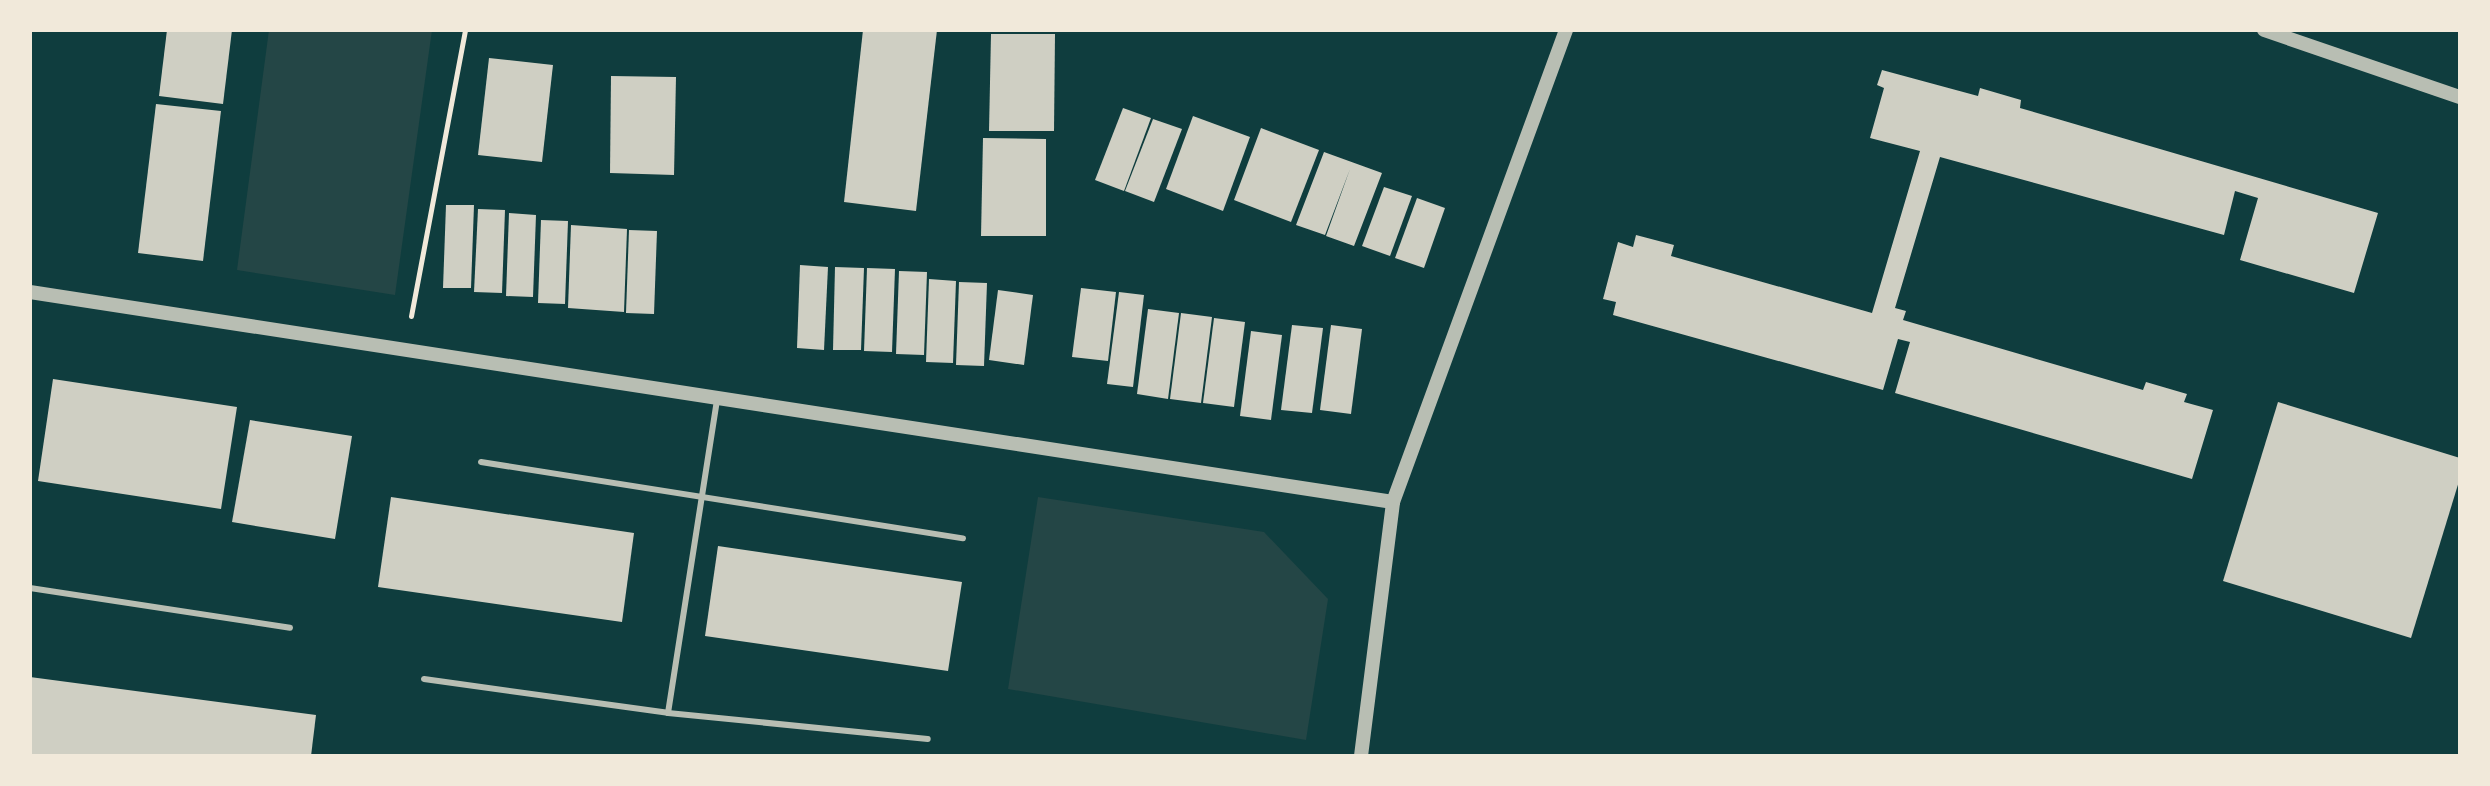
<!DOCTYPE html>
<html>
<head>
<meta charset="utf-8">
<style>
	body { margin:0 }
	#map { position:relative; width:2490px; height:786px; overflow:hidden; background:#0f3d3e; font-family:Inter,sans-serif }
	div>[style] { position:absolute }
	.green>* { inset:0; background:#244646 }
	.building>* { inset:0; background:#cfcfc3 }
	.path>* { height:5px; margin:-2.5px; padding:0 2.5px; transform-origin:2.5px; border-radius:2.5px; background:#f1e9da }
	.service>* { height:6px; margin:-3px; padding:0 3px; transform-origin:3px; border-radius:3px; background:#b8beb3 }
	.tertiary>* { height:14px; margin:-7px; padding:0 7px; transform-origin:7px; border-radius:7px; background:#b8beb3 }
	span { translate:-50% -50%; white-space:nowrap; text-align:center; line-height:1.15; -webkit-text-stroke:8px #f1e9da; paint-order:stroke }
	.frame { position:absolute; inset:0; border:32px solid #f1e9da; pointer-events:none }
</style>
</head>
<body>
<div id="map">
	<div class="green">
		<i style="clip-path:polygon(269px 30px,432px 30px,395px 295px,237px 270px)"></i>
		<i style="clip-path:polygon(1038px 497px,1264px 532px,1328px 599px,1306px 740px,1008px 689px)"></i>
	</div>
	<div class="building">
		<i style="clip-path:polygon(167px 30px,232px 30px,223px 104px,159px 96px)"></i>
		<i style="clip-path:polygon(863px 30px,937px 30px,916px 211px,844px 202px)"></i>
		<i style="clip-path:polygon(991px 34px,1055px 34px,1054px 131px,989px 131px)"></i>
		<i style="clip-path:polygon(489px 58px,553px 65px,542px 162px,478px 155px)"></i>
		<i style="clip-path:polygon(1882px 70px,1978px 96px,1980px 88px,2021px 100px,2020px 108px,2378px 213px,2354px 293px,2240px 260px,2258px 198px,2235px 191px,2224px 235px,1940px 157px,1895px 308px,1906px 311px,1903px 320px,2143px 390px,2146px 382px,2187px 394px,2184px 402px,2213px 410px,2192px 479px,1895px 393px,1910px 342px,1898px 339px,1883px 390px,1613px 315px,1616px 302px,1603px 299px,1618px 242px,1633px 247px,1636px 235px,1674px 245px,1671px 256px,1872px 313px,1920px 151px,1870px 138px,1884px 88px,1877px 85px)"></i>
		<i style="clip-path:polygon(611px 76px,676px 77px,674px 175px,610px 173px)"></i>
		<i style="clip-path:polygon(156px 104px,221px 111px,203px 261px,138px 253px)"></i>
		<i style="clip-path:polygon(1123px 108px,1151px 118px,1124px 191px,1095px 180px)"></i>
		<i style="clip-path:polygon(1193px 116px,1250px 137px,1223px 211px,1166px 189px)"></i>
		<i style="clip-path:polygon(1153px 119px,1182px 129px,1154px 202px,1125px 191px)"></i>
		<i style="clip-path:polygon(1261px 128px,1319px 150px,1291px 222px,1234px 200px)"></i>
		<i style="clip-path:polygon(983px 138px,1046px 139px,1046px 236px,981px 236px)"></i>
		<i style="clip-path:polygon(1324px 152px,1382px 173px,1354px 246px,1326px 236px,1350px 169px,1325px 235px,1296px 225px)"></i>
		<i style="clip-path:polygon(1384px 187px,1412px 196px,1390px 256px,1362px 246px)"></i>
		<i style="clip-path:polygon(1417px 198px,1445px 208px,1424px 268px,1395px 258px)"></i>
		<i style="clip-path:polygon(446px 205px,474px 205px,471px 288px,443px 288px)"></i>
		<i style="clip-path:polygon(478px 209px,505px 210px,502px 293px,474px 292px)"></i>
		<i style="clip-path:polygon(509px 213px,536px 215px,533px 297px,506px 296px)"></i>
		<i style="clip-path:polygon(541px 220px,568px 221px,565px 304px,538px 303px)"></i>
		<i style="clip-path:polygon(571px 225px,627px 229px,624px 312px,568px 308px)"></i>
		<i style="clip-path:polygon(629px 230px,657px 231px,654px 314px,626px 313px)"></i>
		<i style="clip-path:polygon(800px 265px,828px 267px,824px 350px,797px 348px)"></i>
		<i style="clip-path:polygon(835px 267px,864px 268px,861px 350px,833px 350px)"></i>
		<i style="clip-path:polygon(867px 268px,895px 269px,892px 352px,864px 351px)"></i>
		<i style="clip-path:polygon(899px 271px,927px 272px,924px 355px,896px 354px)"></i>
		<i style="clip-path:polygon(929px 279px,956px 281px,953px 363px,926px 362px)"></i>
		<i style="clip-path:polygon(959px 282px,987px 283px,984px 366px,956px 365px)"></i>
		<i style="clip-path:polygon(1081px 288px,1116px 292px,1108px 361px,1072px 357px)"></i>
		<i style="clip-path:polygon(998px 290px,1033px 295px,1024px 365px,989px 360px)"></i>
		<i style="clip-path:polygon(1119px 292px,1144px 295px,1133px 387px,1107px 384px)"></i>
		<i style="clip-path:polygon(1148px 309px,1179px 313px,1168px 399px,1137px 394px)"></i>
		<i style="clip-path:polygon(1181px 313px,1212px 317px,1201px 403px,1170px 399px)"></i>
		<i style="clip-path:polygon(1214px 318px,1245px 322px,1234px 407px,1203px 403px)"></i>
		<i style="clip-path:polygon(1292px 325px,1323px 328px,1312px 413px,1281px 410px)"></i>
		<i style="clip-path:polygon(1331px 325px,1362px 329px,1351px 414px,1320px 410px)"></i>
		<i style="clip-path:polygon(1251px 331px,1282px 335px,1271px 420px,1240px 416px)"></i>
		<i style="clip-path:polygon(53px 379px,237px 407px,221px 509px,38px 481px)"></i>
		<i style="clip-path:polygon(2278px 402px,2460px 458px,2460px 478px,2411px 638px,2223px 581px)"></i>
		<i style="clip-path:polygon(250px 420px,352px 436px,335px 539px,232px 522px)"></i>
		<i style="clip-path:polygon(391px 497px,634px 533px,622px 622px,378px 587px)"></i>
		<i style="clip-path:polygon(718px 546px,962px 582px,948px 671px,705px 636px)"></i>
		<i style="clip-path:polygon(30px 677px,316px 715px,311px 756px,30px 756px)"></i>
	</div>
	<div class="path">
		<i style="left:411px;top:316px;width:291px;rotate:-79.3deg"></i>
	</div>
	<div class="service">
		<i style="left:481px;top:462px;width:488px;rotate:9deg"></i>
		<i style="left:30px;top:588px;width:263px;rotate:8.7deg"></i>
		<i style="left:424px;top:679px;width:246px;rotate:7.9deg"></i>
		<i style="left:668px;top:713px;width:261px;rotate:5.7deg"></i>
		<i style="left:668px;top:713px;width:318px;rotate:-81.1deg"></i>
	</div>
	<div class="tertiary">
		<i style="left:2264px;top:30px;width:207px;rotate:18.9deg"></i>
		<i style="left:30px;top:292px;width:1379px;rotate:8.76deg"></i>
		<i style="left:1361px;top:756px;width:256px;rotate:-82.8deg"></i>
		<i style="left:1393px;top:502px;width:503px;rotate:-69.87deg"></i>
	</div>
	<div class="frame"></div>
</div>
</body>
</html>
